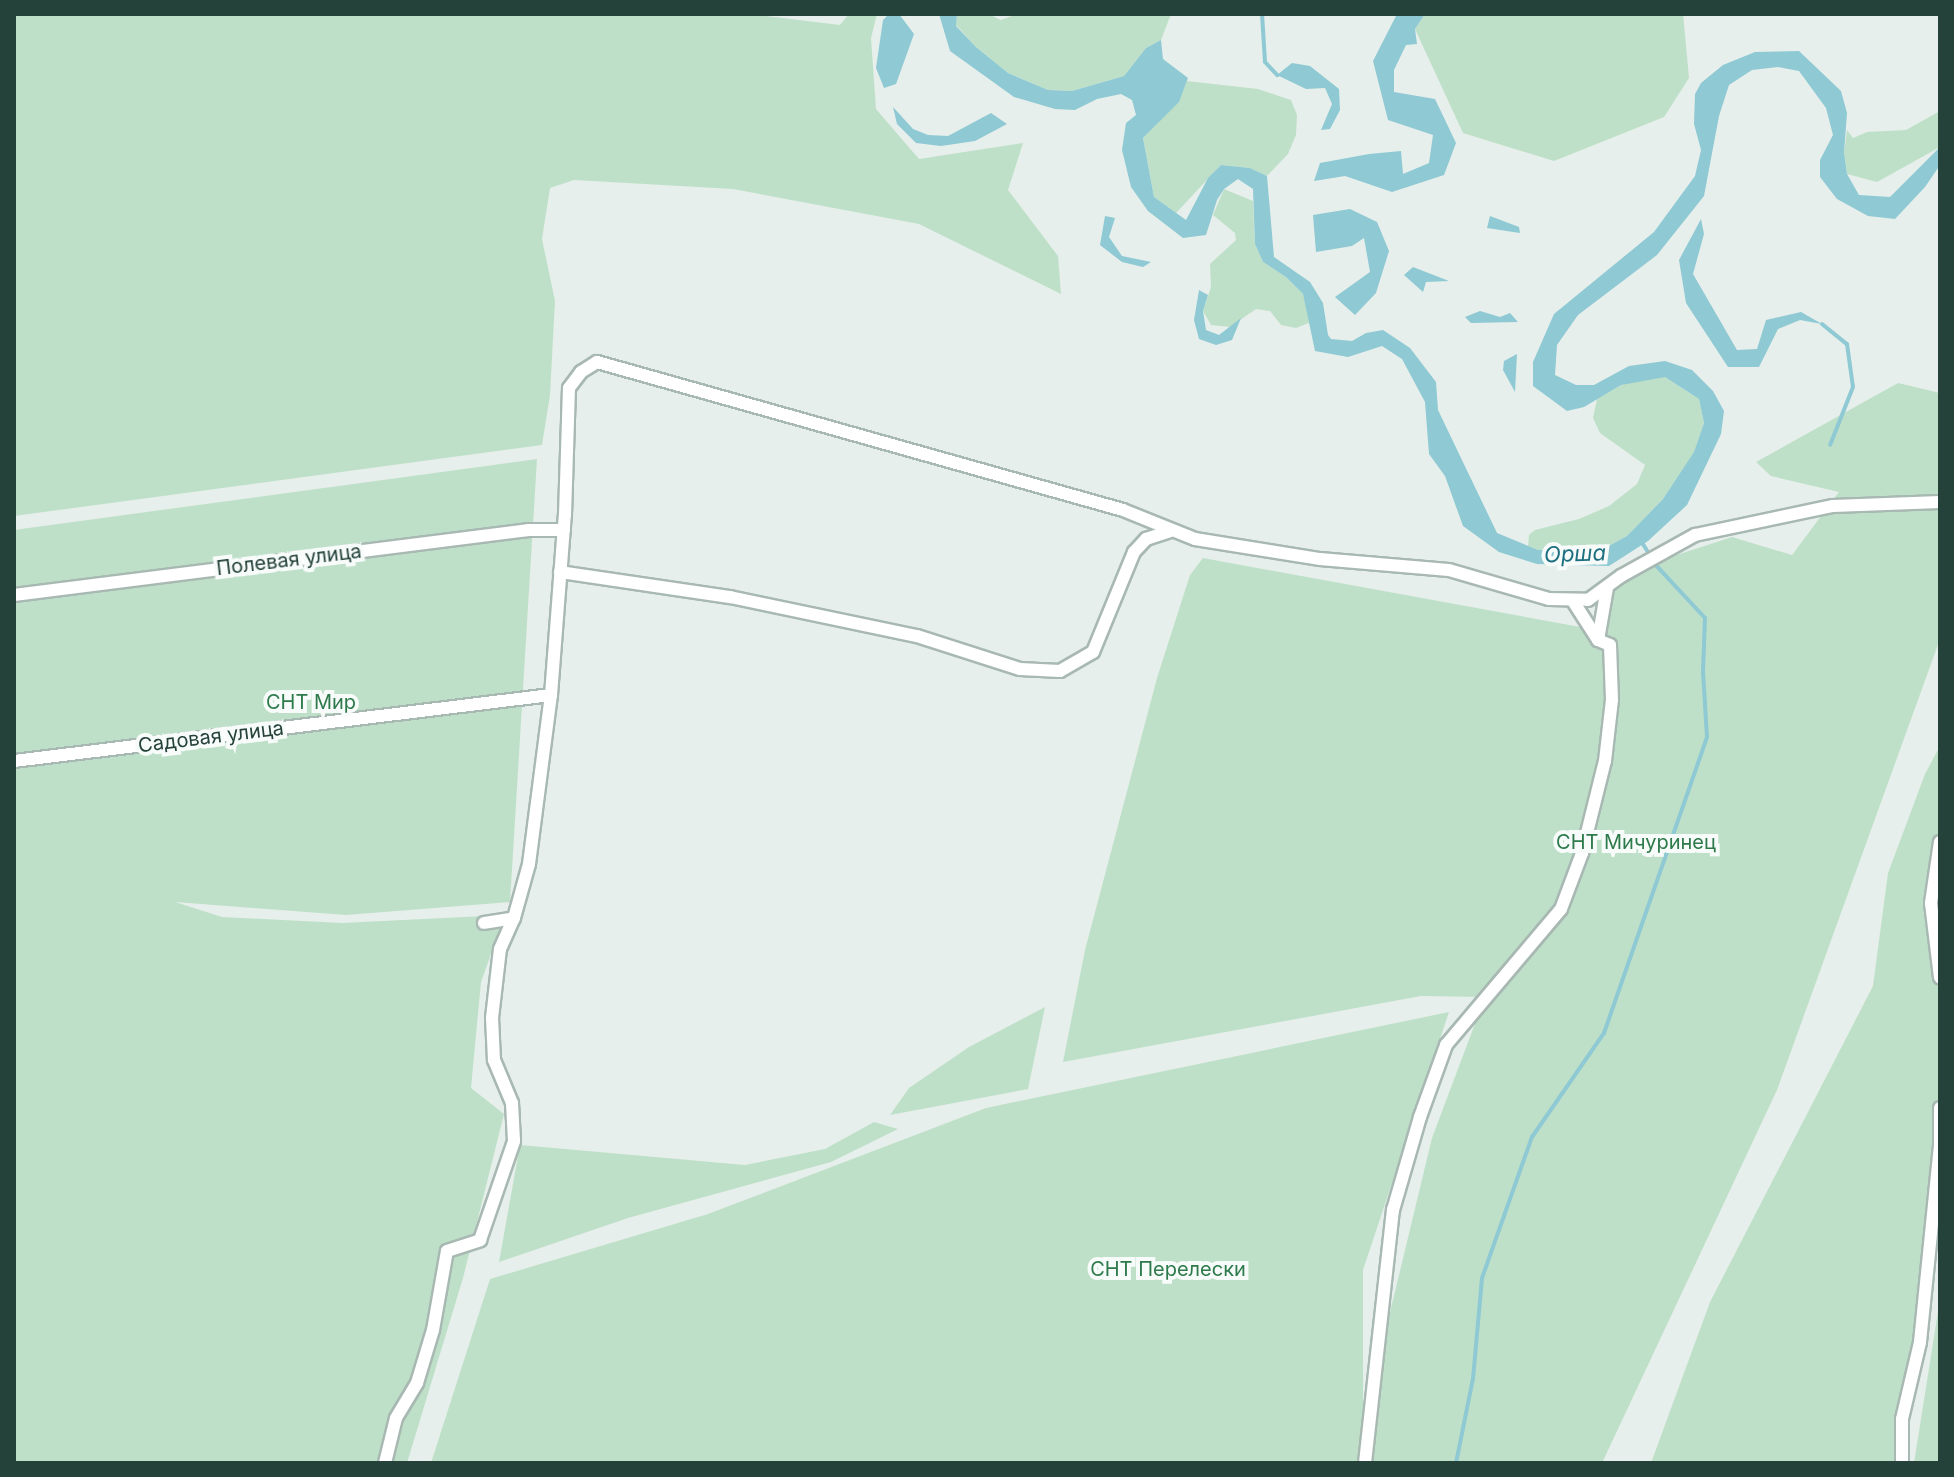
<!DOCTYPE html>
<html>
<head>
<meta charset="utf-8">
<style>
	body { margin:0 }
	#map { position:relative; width:1954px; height:1477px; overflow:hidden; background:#e6efeb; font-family:Inter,sans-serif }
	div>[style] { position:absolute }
	.green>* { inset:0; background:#bfe0c8 }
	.water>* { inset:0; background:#8ec9d4 }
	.stream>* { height:4px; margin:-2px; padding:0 2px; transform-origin:2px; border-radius:2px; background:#8ec9d4 }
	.roads { filter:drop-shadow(2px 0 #a8b8b2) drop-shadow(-2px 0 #a8b8b2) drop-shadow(0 2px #a8b8b2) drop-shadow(0 -2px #a8b8b2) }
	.minor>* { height:12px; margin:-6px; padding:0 6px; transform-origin:6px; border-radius:6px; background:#fff }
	span { translate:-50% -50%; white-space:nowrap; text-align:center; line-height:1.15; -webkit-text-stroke:8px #f7fbf9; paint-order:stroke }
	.street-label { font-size:20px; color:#24423a }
	.park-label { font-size:20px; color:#2d7a4b }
	.water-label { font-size:22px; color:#1c6f80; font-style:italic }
	.frame { position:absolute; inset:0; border:16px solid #24423a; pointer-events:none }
</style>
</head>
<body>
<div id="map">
	<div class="green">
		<i style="clip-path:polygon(14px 14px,750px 14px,840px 25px,849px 14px,877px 14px,871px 38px,876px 109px,919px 159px,1023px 143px,1008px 190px,1058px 256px,1061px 294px,919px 224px,733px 189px,574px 180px,550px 188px,542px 239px,555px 301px,550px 395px,542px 445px,14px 516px)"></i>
		<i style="clip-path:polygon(957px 14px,988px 14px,1001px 20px,1017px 14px,1171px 14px,1161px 40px,1146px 48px,1124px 76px,1072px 91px,1048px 90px,1008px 73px,976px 47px,956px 25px)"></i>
		<i style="clip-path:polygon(1425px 14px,1683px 14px,1689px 78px,1664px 117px,1554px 161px,1463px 133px,1415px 29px)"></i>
		<i style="clip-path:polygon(1187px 81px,1258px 89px,1291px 100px,1297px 115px,1296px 135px,1288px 154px,1267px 176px,1250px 168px,1221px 165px,1176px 213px,1154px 197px,1143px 138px,1178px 102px)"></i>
		<i style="clip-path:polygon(1940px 111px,1940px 147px,1877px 182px,1847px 174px,1844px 153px,1847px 130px,1853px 138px,1867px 132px,1906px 130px)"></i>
		<i style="clip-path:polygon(1224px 189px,1253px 201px,1255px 244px,1263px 262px,1286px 277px,1303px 294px,1311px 322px,1296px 328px,1281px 325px,1270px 311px,1256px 309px,1230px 327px,1211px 325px,1203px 311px,1211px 287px,1210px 264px,1236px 240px,1235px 233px,1213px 215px)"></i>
		<i style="clip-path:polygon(1648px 377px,1665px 377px,1699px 399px,1704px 423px,1694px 453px,1663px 499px,1627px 536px,1603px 549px,1538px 550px,1528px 546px,1529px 535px,1535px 530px,1579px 519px,1609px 506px,1637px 484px,1645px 465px,1600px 433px,1593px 418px,1597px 399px,1621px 385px)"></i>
		<i style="clip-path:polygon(1898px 383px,1940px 393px,1940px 639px,1777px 1090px,1602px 1463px,1368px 1463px,1386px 1329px,1432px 1138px,1485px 997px,1421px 996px,1063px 1062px,1085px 950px,1157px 678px,1190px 575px,1203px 558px,1591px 629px,1618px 574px,1732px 537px,1792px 555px,1839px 492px,1771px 476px,1756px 462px)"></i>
		<i style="clip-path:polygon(537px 459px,510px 902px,346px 915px,175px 902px,222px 917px,342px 923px,505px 915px,481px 982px,471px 1088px,504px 1114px,463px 1278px,407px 1463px,14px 1463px,14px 530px)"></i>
		<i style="clip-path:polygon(1940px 746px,1940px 1203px,1929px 1326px,1901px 1463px,1651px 1463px,1710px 1302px,1873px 986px,1888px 873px,1925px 774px)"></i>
		<i style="clip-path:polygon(1045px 1007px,1028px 1089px,890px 1115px,909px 1088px,969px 1047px)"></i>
		<i style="clip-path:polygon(1449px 1012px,1363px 1270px,1363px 1463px,431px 1463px,490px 1279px,708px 1214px,986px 1108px)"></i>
		<i style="clip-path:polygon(874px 1122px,898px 1129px,831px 1162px,628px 1218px,499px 1262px,520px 1145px,745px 1165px,825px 1149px)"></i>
		<i style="clip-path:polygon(1940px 1299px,1940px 1463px,1914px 1463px)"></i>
	</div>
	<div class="water">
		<i style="clip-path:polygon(889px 14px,899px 14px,914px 34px,896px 84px,884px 88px,876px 68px,883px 20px)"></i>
		<i style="clip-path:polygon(939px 14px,957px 14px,956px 26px,976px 47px,1008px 73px,1048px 90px,1072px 91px,1124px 76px,1146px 48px,1161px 40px,1163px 59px,1188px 78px,1179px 102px,1143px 138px,1154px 197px,1186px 220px,1208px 178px,1221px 165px,1250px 168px,1267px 176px,1274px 257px,1310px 282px,1323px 303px,1328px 335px,1331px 339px,1352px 341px,1366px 333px,1383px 330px,1410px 348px,1436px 382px,1438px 410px,1497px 533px,1538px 550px,1603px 549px,1627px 536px,1663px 499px,1694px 452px,1704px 423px,1699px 399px,1665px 377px,1621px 385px,1584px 407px,1567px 411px,1533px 386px,1533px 362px,1554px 314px,1654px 232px,1695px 176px,1701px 150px,1694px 124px,1695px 94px,1701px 83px,1723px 65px,1755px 52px,1799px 51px,1841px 91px,1847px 113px,1844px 153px,1847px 174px,1859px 195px,1890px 197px,1940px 147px,1940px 165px,1925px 187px,1895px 219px,1868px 216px,1837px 199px,1820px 177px,1820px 160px,1833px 135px,1826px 108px,1799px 71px,1778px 67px,1752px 70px,1729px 85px,1719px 116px,1704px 196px,1657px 255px,1578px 315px,1557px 345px,1555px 375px,1576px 385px,1594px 385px,1629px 366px,1665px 361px,1692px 370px,1713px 391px,1724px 411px,1721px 434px,1687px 505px,1648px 541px,1609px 566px,1537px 564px,1499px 552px,1463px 526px,1445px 476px,1429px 454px,1425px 402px,1402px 359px,1382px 346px,1348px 357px,1315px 351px,1303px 294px,1286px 277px,1263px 262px,1255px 244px,1253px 189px,1238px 179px,1224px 189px,1217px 200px,1206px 235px,1183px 238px,1148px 211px,1131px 187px,1122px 150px,1126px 123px,1136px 115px,1132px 100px,1121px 94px,1097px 99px,1075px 110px,1055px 109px,1014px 97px,950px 51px)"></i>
		<i style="clip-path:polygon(1397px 14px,1425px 14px,1415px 29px,1417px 44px,1406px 45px,1394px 70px,1394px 92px,1435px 99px,1456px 143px,1444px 175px,1392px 192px,1345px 176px,1314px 181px,1320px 163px,1369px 154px,1401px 151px,1403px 174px,1429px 163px,1433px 135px,1388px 120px,1373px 61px)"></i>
		<i style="clip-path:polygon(1292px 63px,1310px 66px,1339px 89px,1340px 110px,1330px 129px,1321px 130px,1332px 104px,1325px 88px,1306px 89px,1277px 75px)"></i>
		<i style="clip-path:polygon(893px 107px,913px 129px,928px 135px,948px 136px,991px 113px,1007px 124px,975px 141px,941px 146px,916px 143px,897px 124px)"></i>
		<i style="clip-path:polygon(1350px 209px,1377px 222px,1389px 251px,1376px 293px,1355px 315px,1335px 297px,1370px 272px,1364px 238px,1352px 246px,1316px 252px,1313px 215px)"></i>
		<i style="clip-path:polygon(1105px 216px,1115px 218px,1109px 237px,1122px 256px,1151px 262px,1143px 267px,1122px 262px,1100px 245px)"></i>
		<i style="clip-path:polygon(1490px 216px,1519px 227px,1520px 233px,1487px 228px)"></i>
		<i style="clip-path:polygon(1701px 219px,1704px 234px,1693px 274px,1737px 350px,1757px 349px,1766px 320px,1801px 312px,1822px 324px,1800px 320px,1778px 329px,1759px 367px,1728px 367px,1686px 303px,1679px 260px)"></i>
		<i style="clip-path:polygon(1413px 267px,1449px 281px,1426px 282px,1423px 292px,1404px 275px)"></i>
		<i style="clip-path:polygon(1199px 290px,1208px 295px,1203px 311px,1206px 330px,1219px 335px,1241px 318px,1232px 340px,1216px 345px,1199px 339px,1194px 320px)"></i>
		<i style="clip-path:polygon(1480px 311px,1500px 317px,1510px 313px,1518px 322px,1471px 323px,1465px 317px)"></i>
		<i style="clip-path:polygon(1517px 354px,1515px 392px,1503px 370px,1504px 361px)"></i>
	</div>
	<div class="stream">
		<i style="left:1262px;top:14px;width:48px;rotate:86.4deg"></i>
		<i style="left:1265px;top:62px;width:18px;rotate:47deg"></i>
		<i style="left:1822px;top:324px;width:32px;rotate:39deg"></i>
		<i style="left:1847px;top:344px;width:43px;rotate:82.1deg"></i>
		<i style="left:1853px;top:387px;width:62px;rotate:111.6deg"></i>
		<i style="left:1641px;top:541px;width:13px;rotate:58deg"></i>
		<i style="left:1456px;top:1463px;width:86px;rotate:-78.6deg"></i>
		<i style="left:1473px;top:1379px;width:101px;rotate:-84.9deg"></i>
		<i style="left:1482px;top:1278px;width:150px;rotate:-70.5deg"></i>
		<i style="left:1532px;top:1137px;width:126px;rotate:-55.3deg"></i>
		<i style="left:1604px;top:1033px;width:313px;rotate:-70.8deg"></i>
		<i style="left:1707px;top:737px;width:65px;rotate:-93.5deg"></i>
		<i style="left:1703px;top:672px;width:54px;rotate:-87.9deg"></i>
		<i style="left:1705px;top:618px;width:76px;rotate:-132.9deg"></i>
	</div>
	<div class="roads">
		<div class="minor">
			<i style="left:560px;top:572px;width:172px;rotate:8.4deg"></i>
			<i style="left:730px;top:597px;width:191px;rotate:11.8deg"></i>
			<i style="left:917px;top:636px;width:108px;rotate:17.8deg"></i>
			<i style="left:1020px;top:669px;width:40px;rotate:2.9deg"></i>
			<i style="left:1060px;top:671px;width:38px;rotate:-30deg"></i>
			<i style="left:1093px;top:652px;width:108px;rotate:-67.7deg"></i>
			<i style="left:1134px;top:552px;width:18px;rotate:-47deg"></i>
			<i style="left:1146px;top:539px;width:25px;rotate:-18deg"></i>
			<i style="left:14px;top:595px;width:519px;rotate:-7.19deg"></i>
			<i style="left:529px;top:530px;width:35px"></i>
			<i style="left:1573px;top:601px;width:46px;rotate:57.3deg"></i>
			<i style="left:14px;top:761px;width:541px;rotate:-7.01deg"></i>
			<i style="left:1940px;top:842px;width:62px;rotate:98.4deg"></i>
			<i style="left:1931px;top:903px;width:75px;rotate:83.1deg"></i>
			<i style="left:484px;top:923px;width:30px;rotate:-9deg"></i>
			<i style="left:385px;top:1463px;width:46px;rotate:-76.3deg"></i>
			<i style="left:396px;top:1418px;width:41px;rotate:-59deg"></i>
			<i style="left:417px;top:1383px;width:55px;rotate:-73.2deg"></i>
			<i style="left:433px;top:1330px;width:80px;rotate:-80deg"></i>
			<i style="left:447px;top:1251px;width:35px;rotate:-18deg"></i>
			<i style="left:480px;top:1240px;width:105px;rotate:-71deg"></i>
			<i style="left:514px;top:1141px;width:38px;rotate:-93deg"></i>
			<i style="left:512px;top:1103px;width:47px;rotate:-112.7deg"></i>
			<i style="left:494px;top:1060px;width:42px;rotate:-92.7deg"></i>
			<i style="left:492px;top:1018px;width:69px;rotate:-83.4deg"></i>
			<i style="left:500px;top:949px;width:34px;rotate:-66deg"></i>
			<i style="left:514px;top:918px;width:56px;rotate:-74.5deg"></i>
			<i style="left:529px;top:864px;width:170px;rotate:-82.6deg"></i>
			<i style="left:551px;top:695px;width:181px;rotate:-85.6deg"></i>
			<i style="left:565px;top:515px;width:127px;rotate:-88.2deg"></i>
			<i style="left:569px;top:388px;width:20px;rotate:-53deg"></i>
			<i style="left:581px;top:372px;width:19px;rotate:-32deg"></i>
			<i style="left:597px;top:362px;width:546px;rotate:15.71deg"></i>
			<i style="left:1123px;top:510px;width:78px;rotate:21.9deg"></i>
			<i style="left:1195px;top:539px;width:127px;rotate:9.1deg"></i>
			<i style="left:1320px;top:559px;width:129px;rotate:4.9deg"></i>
			<i style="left:1449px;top:570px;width:104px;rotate:16.2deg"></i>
			<i style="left:1549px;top:599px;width:39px;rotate:1deg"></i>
			<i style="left:1588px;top:600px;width:41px;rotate:-36deg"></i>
			<i style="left:1621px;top:576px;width:85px;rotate:-29deg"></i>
			<i style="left:1695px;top:535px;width:141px;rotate:-11.9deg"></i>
			<i style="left:1833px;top:506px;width:107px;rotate:-2.1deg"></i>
			<i style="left:1365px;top:1463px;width:255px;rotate:-83.7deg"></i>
			<i style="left:1393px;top:1210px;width:97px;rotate:-73.8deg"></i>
			<i style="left:1420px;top:1117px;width:77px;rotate:-70.1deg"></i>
			<i style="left:1446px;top:1045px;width:178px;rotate:-49.8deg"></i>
			<i style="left:1561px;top:909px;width:60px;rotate:-69.4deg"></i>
			<i style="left:1582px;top:853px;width:95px;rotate:-76deg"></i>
			<i style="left:1605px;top:761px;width:61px;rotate:-83.5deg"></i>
			<i style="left:1612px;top:700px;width:55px;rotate:-92.1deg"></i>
			<i style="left:1610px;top:645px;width:13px;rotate:-157deg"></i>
			<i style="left:1598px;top:640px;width:53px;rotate:-80.2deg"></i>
			<i style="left:1902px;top:1463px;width:44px;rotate:-90deg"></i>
			<i style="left:1902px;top:1419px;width:79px;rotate:-76.8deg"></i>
			<i style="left:1920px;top:1342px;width:198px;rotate:-84.2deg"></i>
			<i style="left:1940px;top:1145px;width:37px;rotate:-90deg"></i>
		</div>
	</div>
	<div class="street-label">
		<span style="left:289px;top:560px;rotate:-7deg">Полевая улица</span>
		<span style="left:211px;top:737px;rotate:-7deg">Садовая улица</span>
	</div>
	<div class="park-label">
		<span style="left:311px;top:702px">СНТ Мир</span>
		<span style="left:1636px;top:842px">СНТ Мичуринец</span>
		<span style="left:1168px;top:1269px">СНТ Перелески</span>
	</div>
	<div class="water-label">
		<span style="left:1575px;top:554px;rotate:-2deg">Орша</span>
	</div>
	<div class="frame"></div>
</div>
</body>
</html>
